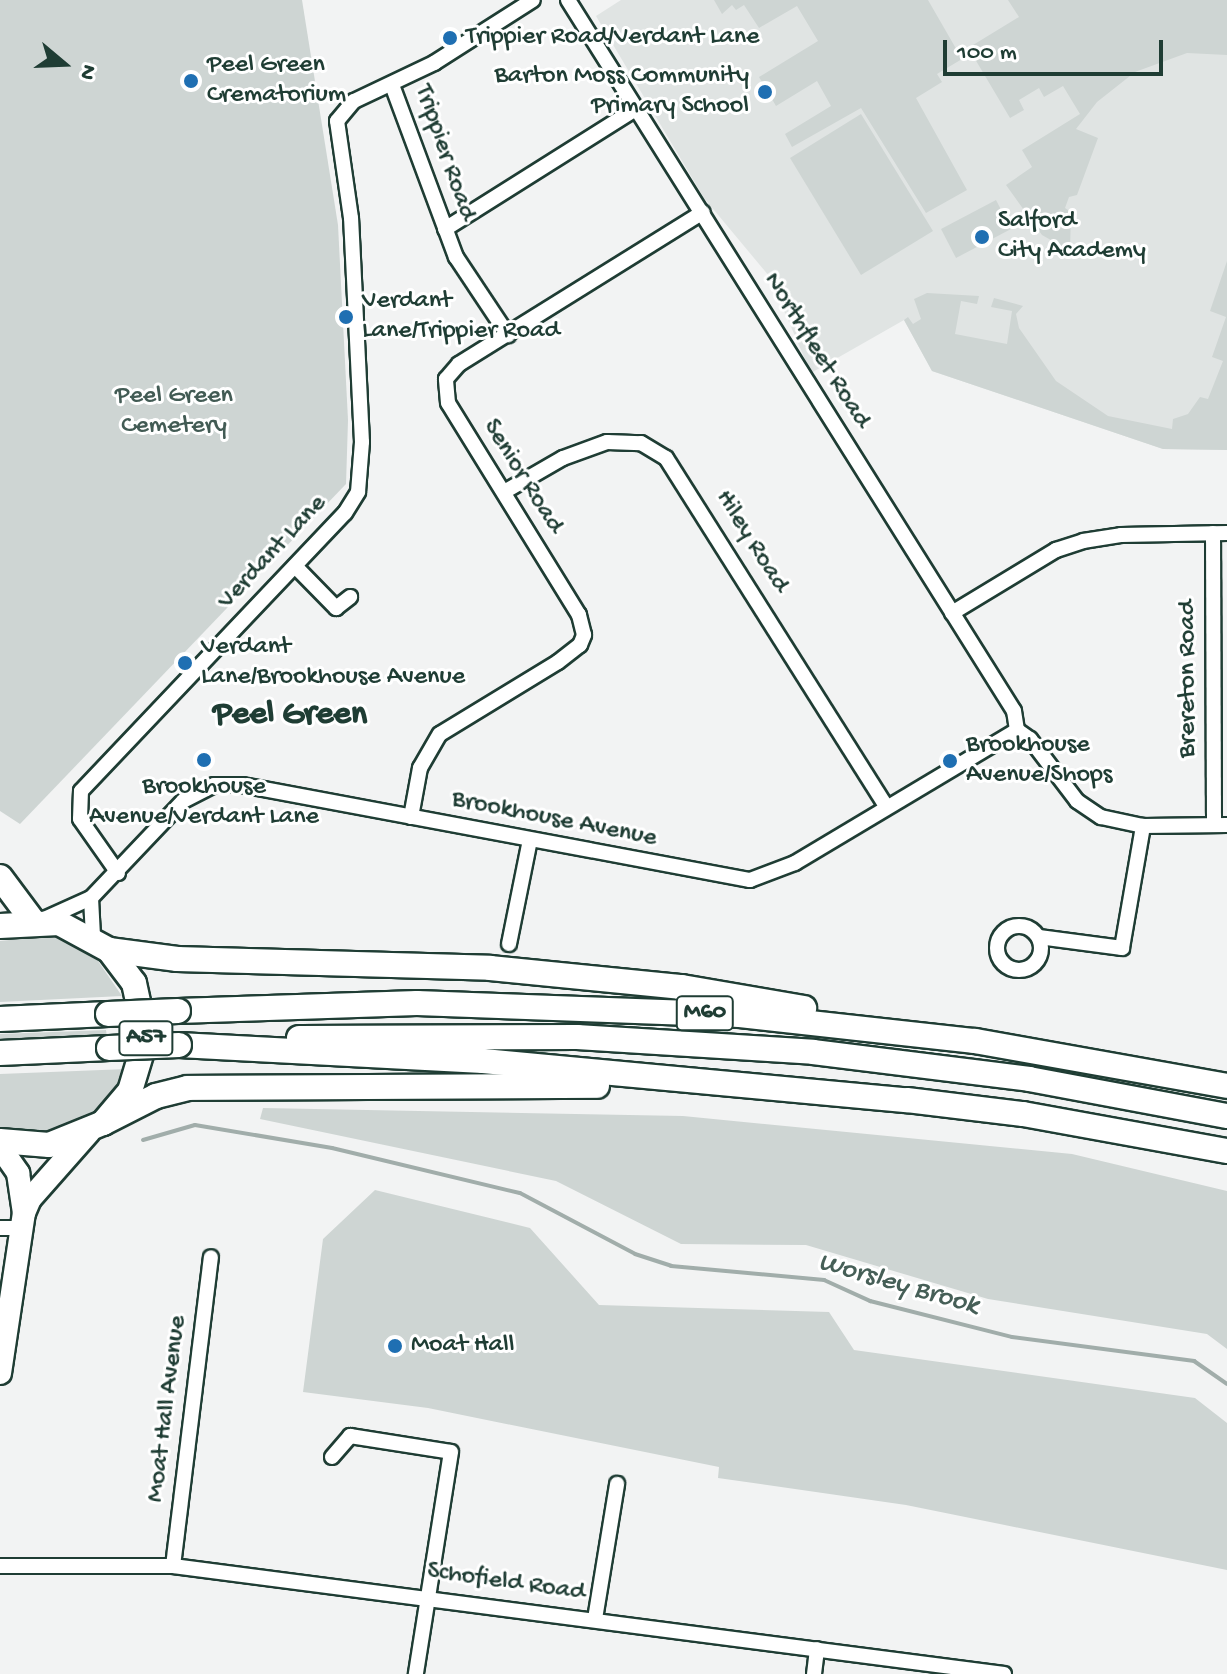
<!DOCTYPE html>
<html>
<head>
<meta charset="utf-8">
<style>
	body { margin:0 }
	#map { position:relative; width:1227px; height:1674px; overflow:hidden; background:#f2f3f3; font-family:"Gochi Hand",sans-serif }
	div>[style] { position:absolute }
	.built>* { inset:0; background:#e0e4e3 }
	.green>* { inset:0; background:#ced5d3 }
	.stream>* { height:4px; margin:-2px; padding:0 2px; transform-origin:2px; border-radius:2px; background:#a1adaa }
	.roads { filter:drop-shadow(2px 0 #1f3d34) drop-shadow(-2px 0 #1f3d34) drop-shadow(0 2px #1f3d34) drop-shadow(0 -2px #1f3d34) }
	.street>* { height:14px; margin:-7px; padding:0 7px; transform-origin:7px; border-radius:7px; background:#fff }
	.street>.ring { margin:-7px; padding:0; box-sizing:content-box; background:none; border:14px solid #fff; border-radius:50% }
	.primary>* { height:22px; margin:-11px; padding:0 11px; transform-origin:11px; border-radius:11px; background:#fff }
	.highway>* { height:24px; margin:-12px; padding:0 12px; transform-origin:12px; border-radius:12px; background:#fff }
	.bridges { filter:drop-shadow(2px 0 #1f3d34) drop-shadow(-2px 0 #1f3d34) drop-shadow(0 2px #1f3d34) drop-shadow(0 -2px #1f3d34) }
	.highway-bridge>* { height:24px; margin:-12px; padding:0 12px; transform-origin:12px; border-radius:12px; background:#fff }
	.dots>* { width:22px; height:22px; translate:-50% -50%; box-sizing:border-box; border:4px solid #fff; border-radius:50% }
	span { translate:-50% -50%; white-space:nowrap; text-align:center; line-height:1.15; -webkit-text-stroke:6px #fff; paint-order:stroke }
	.shield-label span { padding:2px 6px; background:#fff; border:2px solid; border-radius:6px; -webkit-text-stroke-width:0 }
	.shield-label { font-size:24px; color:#1f3d34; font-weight:700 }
	.poi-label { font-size:26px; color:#1f3d34 }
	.left { translate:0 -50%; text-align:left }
	.right { translate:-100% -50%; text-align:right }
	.street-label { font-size:26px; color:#1f3d34 }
	.park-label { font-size:26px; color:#425b54 }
	.water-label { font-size:28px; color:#465f57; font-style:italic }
	.district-label { font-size:34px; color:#1f3d34; font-weight:700 }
	.north { position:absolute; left:24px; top:24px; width:80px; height:80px; -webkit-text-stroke:6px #fff; paint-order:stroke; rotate:109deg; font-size:22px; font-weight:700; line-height:32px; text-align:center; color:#1f3d34 }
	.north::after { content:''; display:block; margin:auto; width:28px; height:36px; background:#1f3d34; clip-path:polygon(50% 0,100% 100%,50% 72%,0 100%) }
	.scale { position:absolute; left:943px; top:40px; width:220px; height:36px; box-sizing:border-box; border:4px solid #1f3d34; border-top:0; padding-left:10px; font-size:24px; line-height:28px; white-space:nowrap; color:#1f3d34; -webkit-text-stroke:6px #fff; paint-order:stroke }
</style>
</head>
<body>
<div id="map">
	<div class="built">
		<i style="clip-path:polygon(621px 0,1227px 0,1227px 450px,1163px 449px,932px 371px,904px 320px,811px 373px,769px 276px,704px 198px,596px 16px)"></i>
	</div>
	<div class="green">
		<i style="clip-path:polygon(0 0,302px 0,338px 225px,348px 420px,346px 484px,20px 824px,0 811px)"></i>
		<i style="clip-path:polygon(714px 0,928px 0,962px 59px,937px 74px,942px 82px,916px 98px,967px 190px,926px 213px,861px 108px,792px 147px,785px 134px,831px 106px,817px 81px,776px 106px,759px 77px,818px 41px,797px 6px,759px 28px,744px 5px,736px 10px,732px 5px,722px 14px)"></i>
		<i style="clip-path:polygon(1008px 0,1227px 0,1227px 55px,1187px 53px,1135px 72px,1097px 102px,1076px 129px,1098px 138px,1077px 195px,1069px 197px,1065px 208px,1071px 212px,1070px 251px,1042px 235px,1006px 185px,1032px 167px,1022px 150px,1080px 114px,1063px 86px,1044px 97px,1039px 88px,1019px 100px,1024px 110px,1010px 118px,972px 54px,977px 50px,973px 45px,1019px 17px)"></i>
		<i style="clip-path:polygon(861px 114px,933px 231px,861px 275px,790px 158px)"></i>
		<i style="clip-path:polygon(996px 200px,1011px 229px,956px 258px,941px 229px)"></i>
		<i style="clip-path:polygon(1227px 261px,1227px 450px,1163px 449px,932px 371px,904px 320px,908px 317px,913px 324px,921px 319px,914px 299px,927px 293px,979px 296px,977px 304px,961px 301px,955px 334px,1007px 344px,1012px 311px,991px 307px,994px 298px,1023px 306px,1016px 314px,1019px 328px,1056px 381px,1108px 416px,1172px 429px,1173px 419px,1188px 414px,1200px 397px,1208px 399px,1223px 361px,1212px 357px,1226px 317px,1210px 311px)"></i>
		<i style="clip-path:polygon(56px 935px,98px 961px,122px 996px,0 1002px,0 941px)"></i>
		<i style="clip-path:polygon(106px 1030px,107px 1037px,0 1042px,0 1034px)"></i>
		<i style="clip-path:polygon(127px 1069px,106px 1106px,64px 1138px,0 1134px,0 1074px)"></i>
		<i style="clip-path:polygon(263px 1108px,683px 1116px,1072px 1154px,1227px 1191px,1227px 1349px,1207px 1334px,988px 1299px,806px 1245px,681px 1244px,556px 1181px,260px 1119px)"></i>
		<i style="clip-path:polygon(375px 1190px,530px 1228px,599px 1305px,829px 1312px,854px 1350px,1195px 1398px,1227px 1423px,1227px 1570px,906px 1505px,718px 1478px,719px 1467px,428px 1408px,303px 1392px,323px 1239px)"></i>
	</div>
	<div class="stream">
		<i style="left:143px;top:1140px;width:54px;rotate:-16.1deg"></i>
		<i style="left:195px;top:1125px;width:139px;rotate:9.5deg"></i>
		<i style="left:332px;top:1148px;width:193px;rotate:13.5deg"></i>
		<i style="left:520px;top:1193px;width:130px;rotate:27.9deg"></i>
		<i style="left:635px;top:1254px;width:38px;rotate:18deg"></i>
		<i style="left:671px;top:1266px;width:154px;rotate:5.2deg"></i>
		<i style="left:824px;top:1280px;width:51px;rotate:24.5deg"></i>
		<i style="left:870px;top:1301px;width:146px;rotate:14.2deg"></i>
		<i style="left:1012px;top:1337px;width:184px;rotate:7.5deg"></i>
		<i style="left:1194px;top:1361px;width:40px;rotate:34.9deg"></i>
	</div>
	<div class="roads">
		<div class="street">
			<i style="left:568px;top:0;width:839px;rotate:57.9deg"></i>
			<i style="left:1014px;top:711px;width:19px;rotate:81deg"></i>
			<i style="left:392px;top:85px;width:184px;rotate:69.6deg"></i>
			<i style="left:456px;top:257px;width:94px;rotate:56.3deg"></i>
			<i style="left:445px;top:229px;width:227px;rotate:-32.2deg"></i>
			<i style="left:504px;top:492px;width:68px;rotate:-30deg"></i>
			<i style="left:563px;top:458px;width:47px;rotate:-20deg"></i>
			<i style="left:607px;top:442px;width:34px;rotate:2deg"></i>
			<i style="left:641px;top:443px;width:29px;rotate:31deg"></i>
			<i style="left:666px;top:458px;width:412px;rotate:57.7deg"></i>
			<i style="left:1213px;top:533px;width:292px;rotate:89.8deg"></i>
			<i style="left:295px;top:566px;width:59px;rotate:45.7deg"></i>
			<i style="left:336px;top:608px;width:18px;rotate:-38deg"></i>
			<i style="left:952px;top:613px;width:122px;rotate:-31.2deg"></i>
			<i style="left:1056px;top:550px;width:28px;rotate:-18deg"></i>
			<i style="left:1083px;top:541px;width:38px;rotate:-9deg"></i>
			<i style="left:1121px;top:535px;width:106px;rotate:-1.1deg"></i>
			<i style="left:1017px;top:730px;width:16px;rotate:35deg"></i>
			<i style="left:1030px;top:739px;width:78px;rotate:52.8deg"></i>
			<i style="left:1077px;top:801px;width:29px;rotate:34deg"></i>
			<i style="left:1101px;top:817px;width:43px;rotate:12.1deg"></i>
			<i style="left:1143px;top:826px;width:84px;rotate:-0.7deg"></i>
			<i style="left:411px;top:817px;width:50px;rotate:-79.6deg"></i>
			<i style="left:420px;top:768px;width:39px;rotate:-60deg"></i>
			<i style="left:440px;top:734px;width:138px;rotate:-31.4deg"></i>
			<i style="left:558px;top:662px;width:28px;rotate:-38deg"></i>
			<i style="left:580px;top:645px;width:11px;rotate:-68deg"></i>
			<i style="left:584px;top:635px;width:21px;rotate:-104deg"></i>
			<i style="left:579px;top:615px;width:249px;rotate:-121.7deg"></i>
			<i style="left:448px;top:403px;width:24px;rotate:-95deg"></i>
			<i style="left:446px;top:379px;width:20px;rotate:-49deg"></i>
			<i style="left:459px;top:364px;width:287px;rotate:-31.9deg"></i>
			<i style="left:118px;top:873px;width:66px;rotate:-125.1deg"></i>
			<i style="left:80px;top:819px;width:28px;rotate:-88deg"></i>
			<i style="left:81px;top:791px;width:383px;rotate:-46.5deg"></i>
			<i style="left:345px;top:513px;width:25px;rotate:-58deg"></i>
			<i style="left:358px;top:492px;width:50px;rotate:-85.4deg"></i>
			<i style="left:362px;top:442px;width:224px;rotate:-92.8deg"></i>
			<i style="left:351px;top:218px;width:98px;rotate:-98.2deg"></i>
			<i style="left:337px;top:121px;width:26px;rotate:-50deg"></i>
			<i style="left:354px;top:101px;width:89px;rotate:-25.4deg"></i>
			<i style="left:434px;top:63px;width:117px;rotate:-32.5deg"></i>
			<i style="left:91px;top:898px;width:39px;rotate:87deg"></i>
			<i style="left:40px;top:921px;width:56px;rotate:-24.3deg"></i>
			<i style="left:91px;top:898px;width:134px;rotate:-46.5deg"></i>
			<i style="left:183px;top:801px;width:35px;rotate:-27deg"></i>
			<i style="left:214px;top:785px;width:28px"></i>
			<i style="left:242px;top:785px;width:517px;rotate:10.59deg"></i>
			<i style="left:750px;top:880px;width:48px;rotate:-20.7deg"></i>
			<i style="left:795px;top:863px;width:259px;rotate:-30.9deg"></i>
			<i class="ring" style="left:997px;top:926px;width:30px;height:30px"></i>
			<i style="left:1039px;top:937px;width:84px;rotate:7.5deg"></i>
			<i style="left:1122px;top:948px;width:124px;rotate:-80.2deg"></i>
			<i style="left:509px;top:944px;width:106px;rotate:-78.6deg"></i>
			<i style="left:0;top:1228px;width:21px"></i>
			<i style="left:332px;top:1457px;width:28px;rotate:-49deg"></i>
			<i style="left:350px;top:1436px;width:102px;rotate:9deg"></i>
			<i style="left:451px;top:1452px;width:225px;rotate:99deg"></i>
			<i style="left:0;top:1566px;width:173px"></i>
			<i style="left:173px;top:1566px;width:838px;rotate:7.4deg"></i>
			<i style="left:173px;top:1566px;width:311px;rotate:-83deg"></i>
			<i style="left:595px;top:1619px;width:137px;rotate:-80.7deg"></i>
			<i style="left:814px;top:1674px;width:25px;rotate:-83deg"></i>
		</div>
		<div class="primary">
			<i style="left:0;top:1147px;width:32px;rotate:55deg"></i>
			<i style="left:18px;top:1173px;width:40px;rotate:81.5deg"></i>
			<i style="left:0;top:1373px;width:162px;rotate:-81.5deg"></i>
			<i style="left:24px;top:1213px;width:15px;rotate:-67deg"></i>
			<i style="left:30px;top:1199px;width:89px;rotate:-48.6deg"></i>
		</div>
		<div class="highway">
			<i style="left:0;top:877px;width:54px;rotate:53.3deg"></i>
			<i style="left:0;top:926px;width:59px;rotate:-2.9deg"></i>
			<i style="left:59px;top:923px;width:57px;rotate:28.4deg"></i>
			<i style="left:109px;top:950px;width:41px;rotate:52.9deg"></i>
			<i style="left:134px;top:983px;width:56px;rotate:77.7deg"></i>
			<i style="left:146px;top:1038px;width:55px;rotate:106.8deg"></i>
			<i style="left:130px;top:1091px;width:42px;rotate:130.2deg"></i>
			<i style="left:103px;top:1123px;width:58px;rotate:157.8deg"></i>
			<i style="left:49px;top:1145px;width:49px;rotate:-175.3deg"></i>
			<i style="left:109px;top:950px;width:69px;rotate:7.5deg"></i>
			<i style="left:177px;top:959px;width:313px;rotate:1.6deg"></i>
			<i style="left:490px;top:968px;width:193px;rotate:5.7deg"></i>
			<i style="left:682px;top:987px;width:124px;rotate:9.8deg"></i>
			<i style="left:178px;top:1011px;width:239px;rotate:-1.9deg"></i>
			<i style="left:417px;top:1003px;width:321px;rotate:2.1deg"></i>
			<i style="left:738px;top:1015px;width:238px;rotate:6.3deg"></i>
			<i style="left:975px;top:1041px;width:256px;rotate:10.1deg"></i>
			<i style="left:0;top:1019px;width:108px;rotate:-2.7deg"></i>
			<i style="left:299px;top:1038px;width:278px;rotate:-0.2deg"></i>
			<i style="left:577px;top:1037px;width:236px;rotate:3.6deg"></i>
			<i style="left:813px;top:1052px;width:218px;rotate:7.1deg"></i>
			<i style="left:1029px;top:1079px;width:201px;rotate:10.6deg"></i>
			<i style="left:179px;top:1045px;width:304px;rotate:3deg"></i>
			<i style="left:483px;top:1061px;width:426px;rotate:5.3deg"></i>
			<i style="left:907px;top:1100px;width:117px;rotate:6.9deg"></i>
			<i style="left:1023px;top:1114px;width:207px;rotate:10.3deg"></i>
			<i style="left:0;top:1053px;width:109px;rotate:-2.6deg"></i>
			<i style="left:103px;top:1123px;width:59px;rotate:-27deg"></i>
			<i style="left:156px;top:1096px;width:32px;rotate:-14deg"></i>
			<i style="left:187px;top:1088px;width:410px;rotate:-0.3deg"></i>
		</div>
	</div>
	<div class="bridges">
		<div class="highway-bridge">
			<i style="left:108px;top:1014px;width:70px;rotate:-2.5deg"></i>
			<i style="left:109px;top:1048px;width:70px;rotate:-2.5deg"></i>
		</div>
	</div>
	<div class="dots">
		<i style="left:450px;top:38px;background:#1f6fb2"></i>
		<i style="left:191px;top:81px;background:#1f6fb2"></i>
		<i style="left:765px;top:92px;background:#1f6fb2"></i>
		<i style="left:982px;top:237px;background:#1f6fb2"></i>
		<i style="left:346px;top:317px;background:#1f6fb2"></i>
		<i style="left:185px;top:663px;background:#1f6fb2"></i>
		<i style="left:204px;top:760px;background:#1f6fb2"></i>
		<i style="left:950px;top:761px;background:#1f6fb2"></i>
		<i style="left:395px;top:1346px;background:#1f6fb2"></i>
	</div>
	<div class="shield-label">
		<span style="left:705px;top:1013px">M60</span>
		<span style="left:146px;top:1038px">A57</span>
	</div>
	<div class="poi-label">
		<span class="left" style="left:466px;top:38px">Trippier Road/Verdant Lane</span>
		<span class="left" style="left:207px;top:81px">Peel Green<br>Crematorium</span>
		<span class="right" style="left:749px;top:92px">Barton Moss Community<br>Primary School</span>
		<span class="left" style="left:998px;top:237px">Salford<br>City Academy</span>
		<span class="left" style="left:362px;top:317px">Verdant<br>Lane/Trippier Road</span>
		<span class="left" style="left:201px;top:663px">Verdant<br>Lane/Brookhouse Avenue</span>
		<span class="left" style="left:966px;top:761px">Brookhouse<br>Avenue/Shops</span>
		<span style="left:204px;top:803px">Brookhouse<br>Avenue/Verdant Lane</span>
		<span class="left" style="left:411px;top:1346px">Moat Hall</span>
	</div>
	<div class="street-label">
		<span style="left:444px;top:153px;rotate:71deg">Trippier Road</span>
		<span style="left:816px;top:351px;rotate:58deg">Northfleet Road</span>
		<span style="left:522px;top:477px;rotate:58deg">Senior Road</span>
		<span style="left:751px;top:542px;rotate:58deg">Hiley Road</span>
		<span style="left:273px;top:553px;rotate:-47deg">Verdant Lane</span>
		<span style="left:1189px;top:679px;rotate:-90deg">Brereton Road</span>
		<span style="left:554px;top:820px;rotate:11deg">Brookhouse Avenue</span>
		<span style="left:168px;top:1409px;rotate:-83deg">Moat Hall Avenue</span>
		<span style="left:506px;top:1583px;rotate:8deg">Schofield Road</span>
	</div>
	<div class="park-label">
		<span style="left:174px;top:412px">Peel Green<br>Cemetery</span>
	</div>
	<div class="water-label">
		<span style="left:898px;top:1285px;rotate:16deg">Worsley Brook</span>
	</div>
	<div class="district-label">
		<span style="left:290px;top:717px">Peel Green</span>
	</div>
	<div class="north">N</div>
	<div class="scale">100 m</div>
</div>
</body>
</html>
